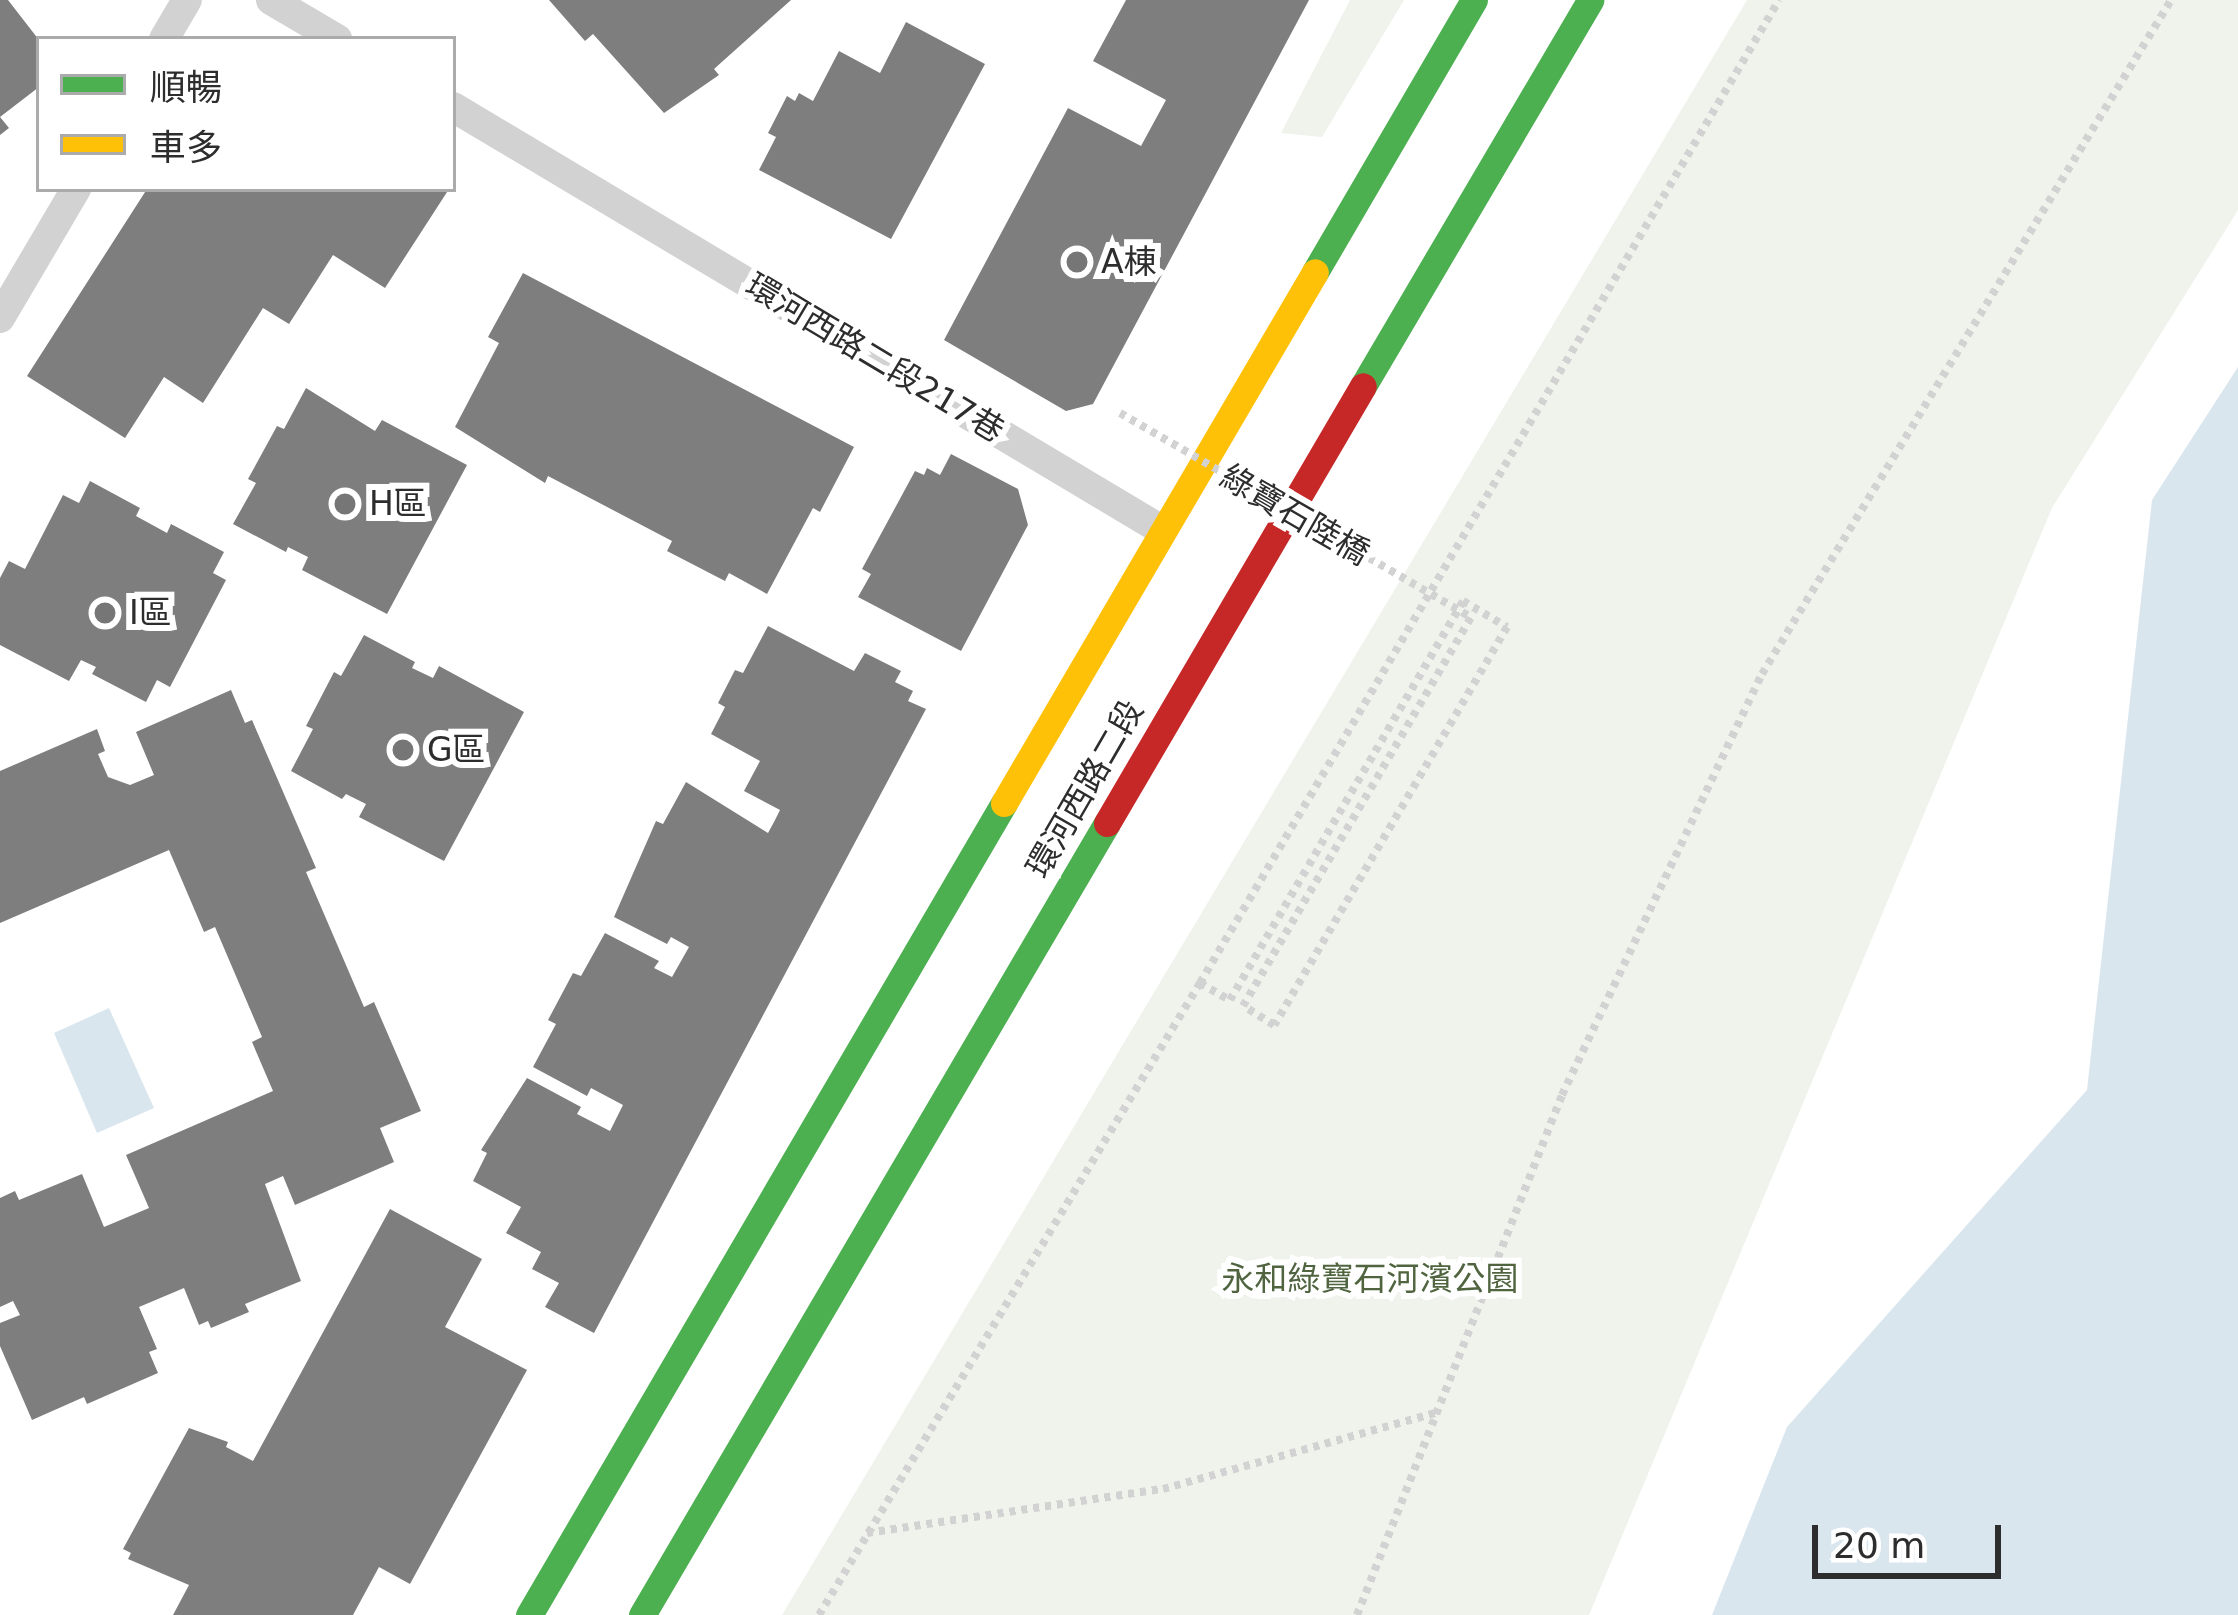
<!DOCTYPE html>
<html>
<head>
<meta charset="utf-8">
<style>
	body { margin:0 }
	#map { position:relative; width:2238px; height:1615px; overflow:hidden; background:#fff; font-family:"DejaVu Sans","Noto Sans TC",sans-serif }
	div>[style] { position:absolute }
	.green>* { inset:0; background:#f0f3ec }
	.water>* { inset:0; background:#dae6ee }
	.building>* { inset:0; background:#7e7e7e }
	.path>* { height:8px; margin-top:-4px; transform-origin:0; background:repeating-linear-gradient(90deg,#d2d2d2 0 6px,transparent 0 12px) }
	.lane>* { height:30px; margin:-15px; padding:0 15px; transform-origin:15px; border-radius:15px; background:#d2d2d2 }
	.fast>* { height:27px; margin:-13.5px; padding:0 13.5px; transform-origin:13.5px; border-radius:13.5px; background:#4caf50 }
	.slow>* { height:27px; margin:-13.5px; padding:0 13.5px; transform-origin:13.5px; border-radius:13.5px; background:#ffc107 }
	.jam>* { height:27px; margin:-13.5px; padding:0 13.5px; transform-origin:13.5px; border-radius:13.5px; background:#c62828 }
	.path-bridge>* { height:8px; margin-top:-4px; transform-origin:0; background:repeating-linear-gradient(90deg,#d2d2d2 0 6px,transparent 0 12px) }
	.dots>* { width:33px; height:33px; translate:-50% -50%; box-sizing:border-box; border:6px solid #fff; border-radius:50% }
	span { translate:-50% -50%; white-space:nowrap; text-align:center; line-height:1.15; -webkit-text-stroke:12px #fff; paint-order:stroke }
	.poi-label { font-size:33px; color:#2d2d2d }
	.left { translate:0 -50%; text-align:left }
	.street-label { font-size:33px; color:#2d2d2d }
	.park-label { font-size:33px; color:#4f643f }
	.legend { position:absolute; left:36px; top:36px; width:420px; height:156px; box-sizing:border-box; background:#fff; border:3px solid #ababab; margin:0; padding:15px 21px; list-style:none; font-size:36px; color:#2d2d2d }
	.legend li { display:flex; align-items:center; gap:24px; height:60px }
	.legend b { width:60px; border:3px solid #ababab }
	.scale { position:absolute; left:1812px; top:1525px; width:189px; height:54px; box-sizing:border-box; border:6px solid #2d2d2d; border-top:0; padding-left:15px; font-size:36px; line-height:42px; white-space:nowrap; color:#2d2d2d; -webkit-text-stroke:9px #fff; paint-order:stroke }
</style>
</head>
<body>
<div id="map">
	<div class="green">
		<i style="clip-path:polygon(1350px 0,1404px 0,1322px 137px,1281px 133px)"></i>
		<i style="clip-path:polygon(1747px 0,2238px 0,2238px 210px,2052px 508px,1589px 1615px,782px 1615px)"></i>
	</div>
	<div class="water">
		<i style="clip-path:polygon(2238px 367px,2238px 1615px,1712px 1615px,1787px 1427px,2087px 1090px,2152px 500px)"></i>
		<i style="clip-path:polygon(109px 1008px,154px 1108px,97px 1133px,54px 1033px)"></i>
	</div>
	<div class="building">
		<i style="clip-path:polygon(0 0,8px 0,39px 40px,39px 87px,0 117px,9px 128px,0 135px)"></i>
		<i style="clip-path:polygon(549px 0,791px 0,714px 69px,719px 75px,664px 113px,593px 34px,585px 41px)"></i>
		<i style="clip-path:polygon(1126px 0,1309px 0,1093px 404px,1066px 411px,944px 340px,1068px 108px,1141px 146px,1166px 100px,1093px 61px)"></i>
		<i style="clip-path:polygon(906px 22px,985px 64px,891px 239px,759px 170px,776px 137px,768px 133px,787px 96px,795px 101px,799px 93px,813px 101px,839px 51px,880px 73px)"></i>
		<i style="clip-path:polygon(147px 189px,449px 189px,385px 288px,333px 255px,289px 324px,263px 308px,203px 403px,164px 377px,125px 438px,27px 376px)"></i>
		<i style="clip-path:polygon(523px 273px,854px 447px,820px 512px,813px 508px,767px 594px,729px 573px,725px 581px,667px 551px,672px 541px,548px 476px,545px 483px,455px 427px,499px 343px,488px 337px)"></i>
		<i style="clip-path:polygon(306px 388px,375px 431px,382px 420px,467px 465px,387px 614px,302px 570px,308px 557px,288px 547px,286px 552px,233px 524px,256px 483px,248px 479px,277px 426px,284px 429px)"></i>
		<i style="clip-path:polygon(951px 454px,1018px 489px,1028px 525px,961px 651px,858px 597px,871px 574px,862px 569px,915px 471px,924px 475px,927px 468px,940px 475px)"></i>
		<i style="clip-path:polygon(90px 481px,140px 508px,136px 516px,167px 533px,171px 524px,224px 552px,213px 573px,226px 580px,170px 687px,157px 680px,146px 702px,92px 674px,96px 667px,81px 660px,69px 681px,0 645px,0 578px,9px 561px,25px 569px,63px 495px,79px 503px)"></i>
		<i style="clip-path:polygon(768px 626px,854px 671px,865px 653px,901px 671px,895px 682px,913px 691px,908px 701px,926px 709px,594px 1333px,545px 1307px,559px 1283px,532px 1269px,541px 1252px,506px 1233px,521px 1207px,473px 1181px,487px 1153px,481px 1150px,527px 1078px,581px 1107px,577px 1114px,610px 1131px,623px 1105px,591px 1088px,587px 1096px,533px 1067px,556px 1024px,548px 1020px,573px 973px,581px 976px,605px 933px,659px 961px,654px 968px,672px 977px,689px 947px,671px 937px,667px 944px,614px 917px,656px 821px,663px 824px,686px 782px,768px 833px,774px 822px,780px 810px,744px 791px,760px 761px,711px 734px,725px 707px,718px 703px,735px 670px,743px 673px)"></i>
		<i style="clip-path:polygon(364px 635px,415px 662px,412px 668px,433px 678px,439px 666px,524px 712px,444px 861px,359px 817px,366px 804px,346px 794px,342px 799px,291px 771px,313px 729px,306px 726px,334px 672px,341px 676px)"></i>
		<i style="clip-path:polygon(231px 690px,245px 723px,252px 720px,316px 868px,306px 872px,364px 1007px,374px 1002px,421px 1111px,380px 1128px,394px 1162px,295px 1205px,283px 1176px,265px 1184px,301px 1281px,245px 1304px,249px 1312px,211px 1328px,208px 1321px,199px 1325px,184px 1288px,139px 1307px,157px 1349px,149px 1352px,158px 1373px,87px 1404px,84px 1397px,32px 1420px,0 1346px,0 1323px,20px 1315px,13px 1301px,0 1307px,0 1198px,15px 1191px,19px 1200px,82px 1174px,104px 1227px,149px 1208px,126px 1155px,273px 1091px,252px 1042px,262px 1037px,215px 927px,204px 932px,169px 850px,0 923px,0 771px,97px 729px,105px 751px,98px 754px,108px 777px,130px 785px,154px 775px,136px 732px)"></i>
		<i style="clip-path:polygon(390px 1209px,482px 1259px,445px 1327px,527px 1370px,410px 1584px,379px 1567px,353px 1615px,173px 1615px,189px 1585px,128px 1559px,131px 1553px,123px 1549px,189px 1428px,228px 1442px,226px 1447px,253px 1461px)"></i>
	</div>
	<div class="path">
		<i style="left:1200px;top:983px;width:34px;rotate:30deg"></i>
		<i style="left:1230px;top:1000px;width:462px;rotate:-59.7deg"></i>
		<i style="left:1463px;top:601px;width:51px;rotate:30.6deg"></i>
		<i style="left:1507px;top:627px;width:461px;rotate:120.3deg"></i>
		<i style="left:1274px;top:1025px;width:36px;rotate:-148deg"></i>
		<i style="left:1243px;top:1006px;width:451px;rotate:-59.6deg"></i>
		<i style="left:867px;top:1533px;width:299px;rotate:-8.5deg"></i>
		<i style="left:1163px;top:1489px;width:283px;rotate:-15.6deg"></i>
		<i style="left:819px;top:1615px;width:738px;rotate:-58.92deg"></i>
		<i style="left:1200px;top:983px;width:1141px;rotate:-59.5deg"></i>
		<i style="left:1357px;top:1615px;width:559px;rotate:-68.48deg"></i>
		<i style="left:1562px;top:1095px;width:466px;rotate:-64.6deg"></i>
		<i style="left:1762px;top:674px;width:788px;rotate:-58.75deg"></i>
	</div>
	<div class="lane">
		<i style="left:271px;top:0;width:77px;rotate:30.6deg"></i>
		<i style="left:164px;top:39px;width:45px;rotate:-59.5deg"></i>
		<i style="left:453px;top:107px;width:823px;rotate:30.83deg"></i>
		<i style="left:0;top:318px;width:150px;rotate:-59.5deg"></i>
	</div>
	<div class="fast">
		<i style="left:1315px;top:272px;width:315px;rotate:-59.7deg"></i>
		<i style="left:1363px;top:386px;width:448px;rotate:-59.5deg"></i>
		<i style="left:529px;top:1615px;width:941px;rotate:-59.67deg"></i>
		<i style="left:642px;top:1615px;width:918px;rotate:-59.58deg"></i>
	</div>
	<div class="slow">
		<i style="left:1004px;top:803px;width:615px;rotate:-59.64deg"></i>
	</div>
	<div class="jam">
		<i style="left:1107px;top:823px;width:506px;rotate:-59.64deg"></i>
	</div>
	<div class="path-bridge">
		<i style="left:1120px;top:413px;width:406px;rotate:30.2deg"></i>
	</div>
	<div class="dots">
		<i style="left:1077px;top:262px;background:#767676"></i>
		<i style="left:345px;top:504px;background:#767676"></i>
		<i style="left:105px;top:613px;background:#767676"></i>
		<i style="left:403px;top:750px;background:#767676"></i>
	</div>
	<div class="poi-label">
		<span class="left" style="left:1101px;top:262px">A棟</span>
		<span class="left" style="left:369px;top:504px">H區</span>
		<span class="left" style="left:129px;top:613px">I區</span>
		<span class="left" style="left:427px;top:750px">G區</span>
	</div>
	<div class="street-label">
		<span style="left:875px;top:358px;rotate:31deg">環河西路二段217巷</span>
		<span style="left:1295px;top:515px;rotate:30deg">綠寶石陸橋</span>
		<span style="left:1085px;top:789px;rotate:-60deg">環河西路二段</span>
	</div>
	<div class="park-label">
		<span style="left:1370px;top:1279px">永和綠寶石河濱公園</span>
	</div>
	<ul class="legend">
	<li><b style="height:15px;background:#4caf50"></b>順暢</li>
	<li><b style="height:15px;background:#ffc107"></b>車多</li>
	</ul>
	<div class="scale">20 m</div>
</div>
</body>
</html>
